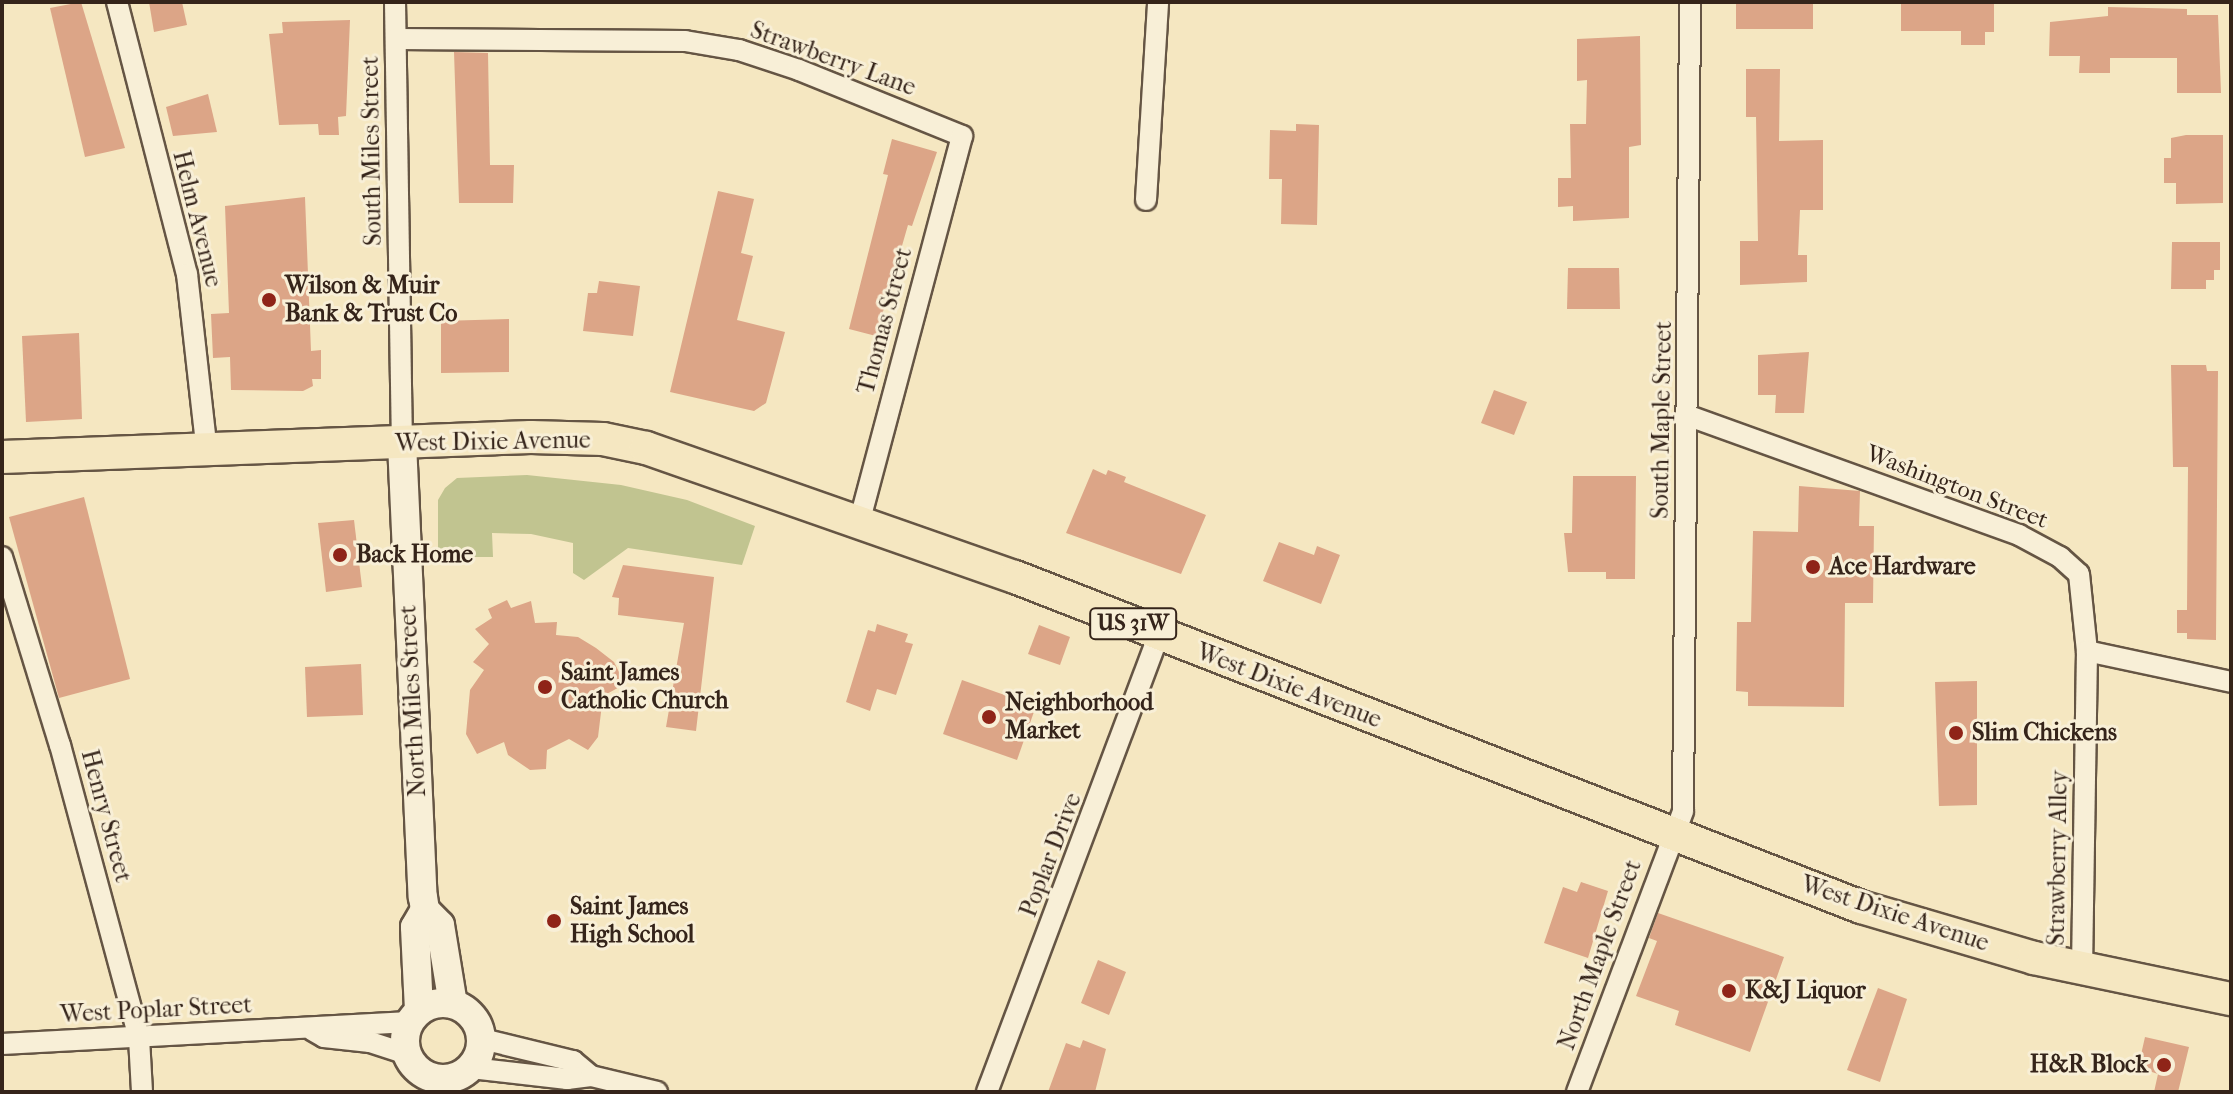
<!DOCTYPE html>
<html>
<head>
<meta charset="utf-8">
<style>
	body { margin:0 }
	#map { position:relative; width:2233px; height:1094px; overflow:hidden; background:#f5e7c1; font-family:"IM FELL French Canon",serif }
	div>[style] { position:absolute }
	.green>* { inset:0; background:#c1c490 }
	.building>* { inset:0; background:#dca587 }
	.roads { filter:drop-shadow(2px 0 #655544) drop-shadow(-2px 0 #655544) drop-shadow(0 2px #655544) drop-shadow(0 -2px #655544) }
	.street>* { height:20px; margin:-10px; padding:0 10px; transform-origin:10px; border-radius:10px; background:#f8efd7 }
	.secondary>* { height:28px; margin:-14px; padding:0 14px; transform-origin:14px; border-radius:14px; background:#f8efd7 }
	.secondary>.ring { margin:-14px; padding:0; box-sizing:content-box; background:none; border:28px solid #f8efd7; border-radius:50% }
	.primary>* { height:32px; margin:-16px; padding:0 16px; transform-origin:16px; border-radius:16px; background:#f5e7c1 }
	.dots>* { width:22px; height:22px; translate:-50% -50%; box-sizing:border-box; border:4px solid #f8efd7; border-radius:50% }
	span { translate:-50% -50%; white-space:nowrap; text-align:center; line-height:1.15; -webkit-text-stroke:6px #f8efd7; paint-order:stroke }
	.shield-label span { padding:2px 6px; background:#f8efd7; border:2px solid; border-radius:6px; -webkit-text-stroke-width:0 }
	.shield-label { font-size:22px; color:#35241a; font-weight:700 }
	.street-label { font-size:24px; color:#35241a }
	.poi-label { font-size:24px; color:#35241a; font-weight:700 }
	.left { translate:0 -50%; text-align:left }
	.right { translate:-100% -50%; text-align:right }
	.frame { position:absolute; inset:0; border:4px solid #35241a; pointer-events:none }
</style>
</head>
<body>
<div id="map">
	<div class="green">
		<i style="clip-path:polygon(527px 475px,621px 485px,687px 500px,755px 526px,742px 565px,628px 548px,584px 580px,573px 573px,573px 543px,531px 534px,492px 533px,493px 557px,438px 557px,438px 500px,445px 488px,457px 478px)"></i>
	</div>
	<div class="building">
		<i style="clip-path:polygon(81px 2px,125px 148px,85px 157px,50px 8px)"></i>
		<i style="clip-path:polygon(149px 2px,182px 2px,187px 25px,154px 32px)"></i>
		<i style="clip-path:polygon(1736px 2px,1813px 2px,1813px 29px,1736px 29px)"></i>
		<i style="clip-path:polygon(1901px 2px,1994px 4px,1994px 32px,1985px 32px,1985px 45px,1961px 45px,1961px 31px,1901px 31px)"></i>
		<i style="clip-path:polygon(2108px 7px,2187px 9px,2187px 15px,2218px 15px,2221px 93px,2177px 93px,2177px 58px,2110px 58px,2110px 73px,2079px 73px,2080px 56px,2049px 56px,2050px 22px,2108px 16px)"></i>
		<i style="clip-path:polygon(350px 20px,346px 116px,338px 117px,339px 135px,319px 135px,318px 124px,279px 125px,269px 34px,283px 33px,282px 22px)"></i>
		<i style="clip-path:polygon(1640px 36px,1641px 145px,1629px 147px,1629px 218px,1573px 221px,1573px 206px,1558px 207px,1558px 178px,1571px 178px,1570px 124px,1586px 124px,1587px 80px,1577px 81px,1577px 39px)"></i>
		<i style="clip-path:polygon(454px 52px,488px 53px,490px 165px,514px 165px,513px 203px,459px 203px)"></i>
		<i style="clip-path:polygon(1746px 69px,1780px 69px,1779px 141px,1823px 140px,1823px 210px,1800px 210px,1798px 255px,1807px 255px,1807px 282px,1740px 285px,1740px 241px,1758px 241px,1756px 117px,1746px 117px)"></i>
		<i style="clip-path:polygon(208px 94px,217px 132px,173px 136px,166px 107px)"></i>
		<i style="clip-path:polygon(1296px 124px,1319px 125px,1317px 225px,1281px 224px,1282px 179px,1269px 179px,1270px 130px,1296px 131px)"></i>
		<i style="clip-path:polygon(2186px 135px,2223px 135px,2223px 203px,2176px 204px,2176px 183px,2164px 183px,2164px 158px,2171px 158px,2171px 138px)"></i>
		<i style="clip-path:polygon(892px 139px,937px 152px,912px 226px,908px 225px,876px 336px,849px 329px,888px 175px,883px 174px)"></i>
		<i style="clip-path:polygon(718px 191px,754px 199px,741px 253px,753px 256px,737px 320px,785px 332px,766px 403px,754px 411px,670px 392px)"></i>
		<i style="clip-path:polygon(305px 197px,311px 351px,321px 350px,321px 379px,312px 379px,313px 386px,303px 391px,231px 390px,230px 357px,213px 358px,211px 314px,229px 313px,225px 206px)"></i>
		<i style="clip-path:polygon(2172px 242px,2220px 242px,2220px 270px,2214px 270px,2214px 280px,2206px 280px,2206px 289px,2171px 289px)"></i>
		<i style="clip-path:polygon(1568px 268px,1619px 268px,1620px 309px,1567px 309px)"></i>
		<i style="clip-path:polygon(599px 281px,640px 286px,633px 336px,583px 331px,588px 293px,597px 293px)"></i>
		<i style="clip-path:polygon(509px 319px,509px 372px,441px 373px,441px 321px)"></i>
		<i style="clip-path:polygon(79px 333px,82px 419px,26px 422px,22px 336px)"></i>
		<i style="clip-path:polygon(1809px 352px,1804px 413px,1775px 413px,1776px 395px,1758px 395px,1758px 355px)"></i>
		<i style="clip-path:polygon(2171px 365px,2206px 365px,2207px 371px,2218px 371px,2216px 640px,2187px 639px,2187px 633px,2177px 633px,2177px 610px,2187px 610px,2188px 467px,2173px 467px)"></i>
		<i style="clip-path:polygon(1494px 390px,1527px 402px,1514px 435px,1481px 423px)"></i>
		<i style="clip-path:polygon(1093px 469px,1106px 475px,1108px 470px,1126px 477px,1124px 482px,1206px 515px,1181px 574px,1066px 533px)"></i>
		<i style="clip-path:polygon(1573px 476px,1636px 476px,1635px 579px,1606px 579px,1606px 572px,1568px 572px,1564px 533px,1572px 533px)"></i>
		<i style="clip-path:polygon(1799px 486px,1860px 491px,1859px 526px,1874px 526px,1873px 603px,1845px 603px,1844px 707px,1748px 706px,1748px 692px,1736px 691px,1737px 622px,1751px 622px,1753px 531px,1798px 532px)"></i>
		<i style="clip-path:polygon(84px 497px,130px 679px,59px 698px,9px 517px)"></i>
		<i style="clip-path:polygon(354px 520px,362px 587px,326px 592px,318px 523px)"></i>
		<i style="clip-path:polygon(1279px 542px,1314px 555px,1317px 546px,1340px 555px,1321px 604px,1263px 581px)"></i>
		<i style="clip-path:polygon(623px 565px,714px 577px,696px 731px,666px 727px,684px 623px,618px 615px,619px 598px,612px 597px)"></i>
		<i style="clip-path:polygon(507px 600px,511px 608px,531px 601px,535px 623px,557px 622px,556px 635px,578px 637px,596px 648px,614px 662px,625px 684px,603px 696px,598px 737px,588px 750px,569px 739px,547px 750px,546px 769px,530px 770px,508px 755px,504px 742px,477px 754px,466px 734px,470px 690px,484px 670px,473px 662px,489px 644px,475px 629px,492px 618px,488px 609px)"></i>
		<i style="clip-path:polygon(877px 624px,908px 634px,905px 642px,913px 644px,896px 695px,877px 689px,870px 711px,846px 702px,868px 630px,875px 632px)"></i>
		<i style="clip-path:polygon(1039px 625px,1070px 637px,1060px 665px,1028px 654px)"></i>
		<i style="clip-path:polygon(361px 664px,363px 715px,307px 717px,305px 667px)"></i>
		<i style="clip-path:polygon(962px 680px,1036px 706px,1017px 760px,943px 734px)"></i>
		<i style="clip-path:polygon(1977px 681px,1977px 805px,1939px 806px,1935px 682px)"></i>
		<i style="clip-path:polygon(1581px 882px,1608px 891px,1588px 958px,1544px 943px,1563px 887px,1577px 892px)"></i>
		<i style="clip-path:polygon(1658px 913px,1784px 957px,1750px 1052px,1675px 1025px,1679px 1011px,1636px 996px,1657px 941px,1649px 938px)"></i>
		<i style="clip-path:polygon(1098px 960px,1126px 972px,1109px 1015px,1081px 1003px)"></i>
		<i style="clip-path:polygon(1878px 988px,1907px 999px,1880px 1082px,1847px 1070px)"></i>
		<i style="clip-path:polygon(2145px 1037px,2189px 1047px,2178px 1092px,2154px 1092px,2158px 1074px,2143px 1069px,2140px 1059px)"></i>
		<i style="clip-path:polygon(1083px 1040px,1106px 1049px,1095px 1092px,1048px 1092px,1066px 1043px,1080px 1048px)"></i>
	</div>
	<div class="roads">
		<div class="street">
			<i style="left:117px;top:2px;width:281px;rotate:75.6deg"></i>
			<i style="left:187px;top:274px;width:178px;rotate:83.6deg"></i>
			<i style="left:395px;top:2px;width:441px;rotate:89.1deg"></i>
			<i style="left:396px;top:39px;width:289px;rotate:0.4deg"></i>
			<i style="left:685px;top:41px;width:55px;rotate:9.5deg"></i>
			<i style="left:739px;top:50px;width:63px;rotate:18.4deg"></i>
			<i style="left:799px;top:70px;width:176px;rotate:22deg"></i>
			<i style="left:962px;top:136px;width:397px;rotate:104.9deg"></i>
			<i style="left:1146px;top:200px;width:198px;rotate:-86.5deg"></i>
			<i style="left:1689px;top:416px;width:351px;rotate:19.8deg"></i>
			<i style="left:2019px;top:535px;width:47px;rotate:28.2deg"></i>
			<i style="left:2060px;top:557px;width:25px;rotate:42deg"></i>
			<i style="left:2079px;top:574px;width:77px;rotate:84.1deg"></i>
			<i style="left:2087px;top:651px;width:318px;rotate:90.9deg"></i>
			<i style="left:2px;top:557px;width:197px;rotate:72.9deg"></i>
			<i style="left:60px;top:745px;width:303px;rotate:74.9deg"></i>
			<i style="left:139px;top:1038px;width:54px;rotate:86.8deg"></i>
			<i style="left:2087px;top:651px;width:147px;rotate:12.1deg"></i>
			<i style="left:312px;top:1030px;width:14px;rotate:30deg"></i>
			<i style="left:324px;top:1037px;width:46px;rotate:6.2deg"></i>
			<i style="left:370px;top:1042px;width:38px;rotate:18deg"></i>
			<i style="left:482px;top:1039px;width:94px;rotate:13.6deg"></i>
			<i style="left:573px;top:1061px;width:23px;rotate:40deg"></i>
			<i style="left:2px;top:1044px;width:408px;rotate:-3.1deg"></i>
			<i style="left:471px;top:1068px;width:97px;rotate:6.5deg"></i>
			<i style="left:567px;top:1079px;width:24px;rotate:-7deg"></i>
			<i style="left:591px;top:1076px;width:68px;rotate:13.6deg"></i>
			<i style="left:987px;top:1092px;width:488px;rotate:-69.4deg"></i>
			<i style="left:1577px;top:1092px;width:300px;rotate:-69.3deg"></i>
			<i style="left:1683px;top:811px;width:809px;rotate:-89.5deg"></i>
		</div>
		<div class="secondary">
			<i style="left:402px;top:443px;width:454px;rotate:87.4deg"></i>
			<i style="left:423px;top:897px;width:13px;rotate:81deg"></i>
			<i style="left:425px;top:910px;width:21px;rotate:45deg"></i>
			<i style="left:440px;top:925px;width:80px;rotate:80.7deg"></i>
			<i class="ring" style="left:405px;top:1003px;width:48px;height:48px"></i>
			<i style="left:419px;top:1010px;width:83px;rotate:-92.8deg"></i>
			<i style="left:415px;top:927px;width:20px;rotate:-60deg"></i>
		</div>
		<div class="primary">
			<i style="left:2px;top:457px;width:529px;rotate:-2.17deg"></i>
			<i style="left:531px;top:437px;width:72px;rotate:1.6deg"></i>
			<i style="left:603px;top:439px;width:44px;rotate:11.8deg"></i>
			<i style="left:646px;top:448px;width:391px;rotate:19.3deg"></i>
			<i style="left:1015px;top:577px;width:908px;rotate:21.31deg"></i>
			<i style="left:1861px;top:907px;width:180px;rotate:16.4deg"></i>
			<i style="left:2034px;top:958px;width:201px;rotate:11.8deg"></i>
		</div>
	</div>
	<div class="dots">
		<i style="left:269px;top:300px;background:#8f2418"></i>
		<i style="left:340px;top:555px;background:#8f2418"></i>
		<i style="left:1813px;top:567px;background:#8f2418"></i>
		<i style="left:545px;top:687px;background:#8f2418"></i>
		<i style="left:989px;top:717px;background:#8f2418"></i>
		<i style="left:1956px;top:733px;background:#8f2418"></i>
		<i style="left:554px;top:921px;background:#8f2418"></i>
		<i style="left:1729px;top:991px;background:#8f2418"></i>
		<i style="left:2164px;top:1065px;background:#8f2418"></i>
	</div>
	<div class="shield-label">
		<span style="left:1133px;top:624px">US 31W</span>
	</div>
	<div class="street-label">
		<span style="left:833px;top:59px;rotate:20deg">Strawberry Lane</span>
		<span style="left:372px;top:151px;rotate:-91deg">South Miles Street</span>
		<span style="left:197px;top:219px;rotate:76deg">Helm Avenue</span>
		<span style="left:885px;top:321px;rotate:-75deg">Thomas Street</span>
		<span style="left:1662px;top:420px;rotate:-89deg">South Maple Street</span>
		<span style="left:493px;top:442px;rotate:-1deg">West Dixie Avenue</span>
		<span style="left:1957px;top:487px;rotate:21deg">Washington Street</span>
		<span style="left:1289px;top:686px;rotate:21deg">West Dixie Avenue</span>
		<span style="left:413px;top:701px;rotate:-93deg">North Miles Street</span>
		<span style="left:106px;top:816px;rotate:75deg">Henry Street</span>
		<span style="left:1051px;top:855px;rotate:-69deg">Poplar Drive</span>
		<span style="left:2058px;top:858px;rotate:-89deg">Strawberry Alley</span>
		<span style="left:1895px;top:914px;rotate:18deg">West Dixie Avenue</span>
		<span style="left:1600px;top:955px;rotate:-70deg">North Maple Street</span>
		<span style="left:156px;top:1010px;rotate:-3deg">West Poplar Street</span>
	</div>
	<div class="poi-label">
		<span class="left" style="left:285px;top:300px">Wilson &amp; Muir<br>Bank &amp; Trust Co</span>
		<span class="left" style="left:356px;top:555px">Back Home</span>
		<span class="left" style="left:1829px;top:567px">Ace Hardware</span>
		<span class="left" style="left:561px;top:687px">Saint James<br>Catholic Church</span>
		<span class="left" style="left:1005px;top:717px">Neighborhood<br>Market</span>
		<span class="left" style="left:1972px;top:733px">Slim Chickens</span>
		<span class="left" style="left:570px;top:921px">Saint James<br>High School</span>
		<span class="left" style="left:1745px;top:991px">K&amp;J Liquor</span>
		<span class="right" style="left:2148px;top:1065px">H&amp;R Block</span>
	</div>
	<div class="frame"></div>
</div>
</body>
</html>
